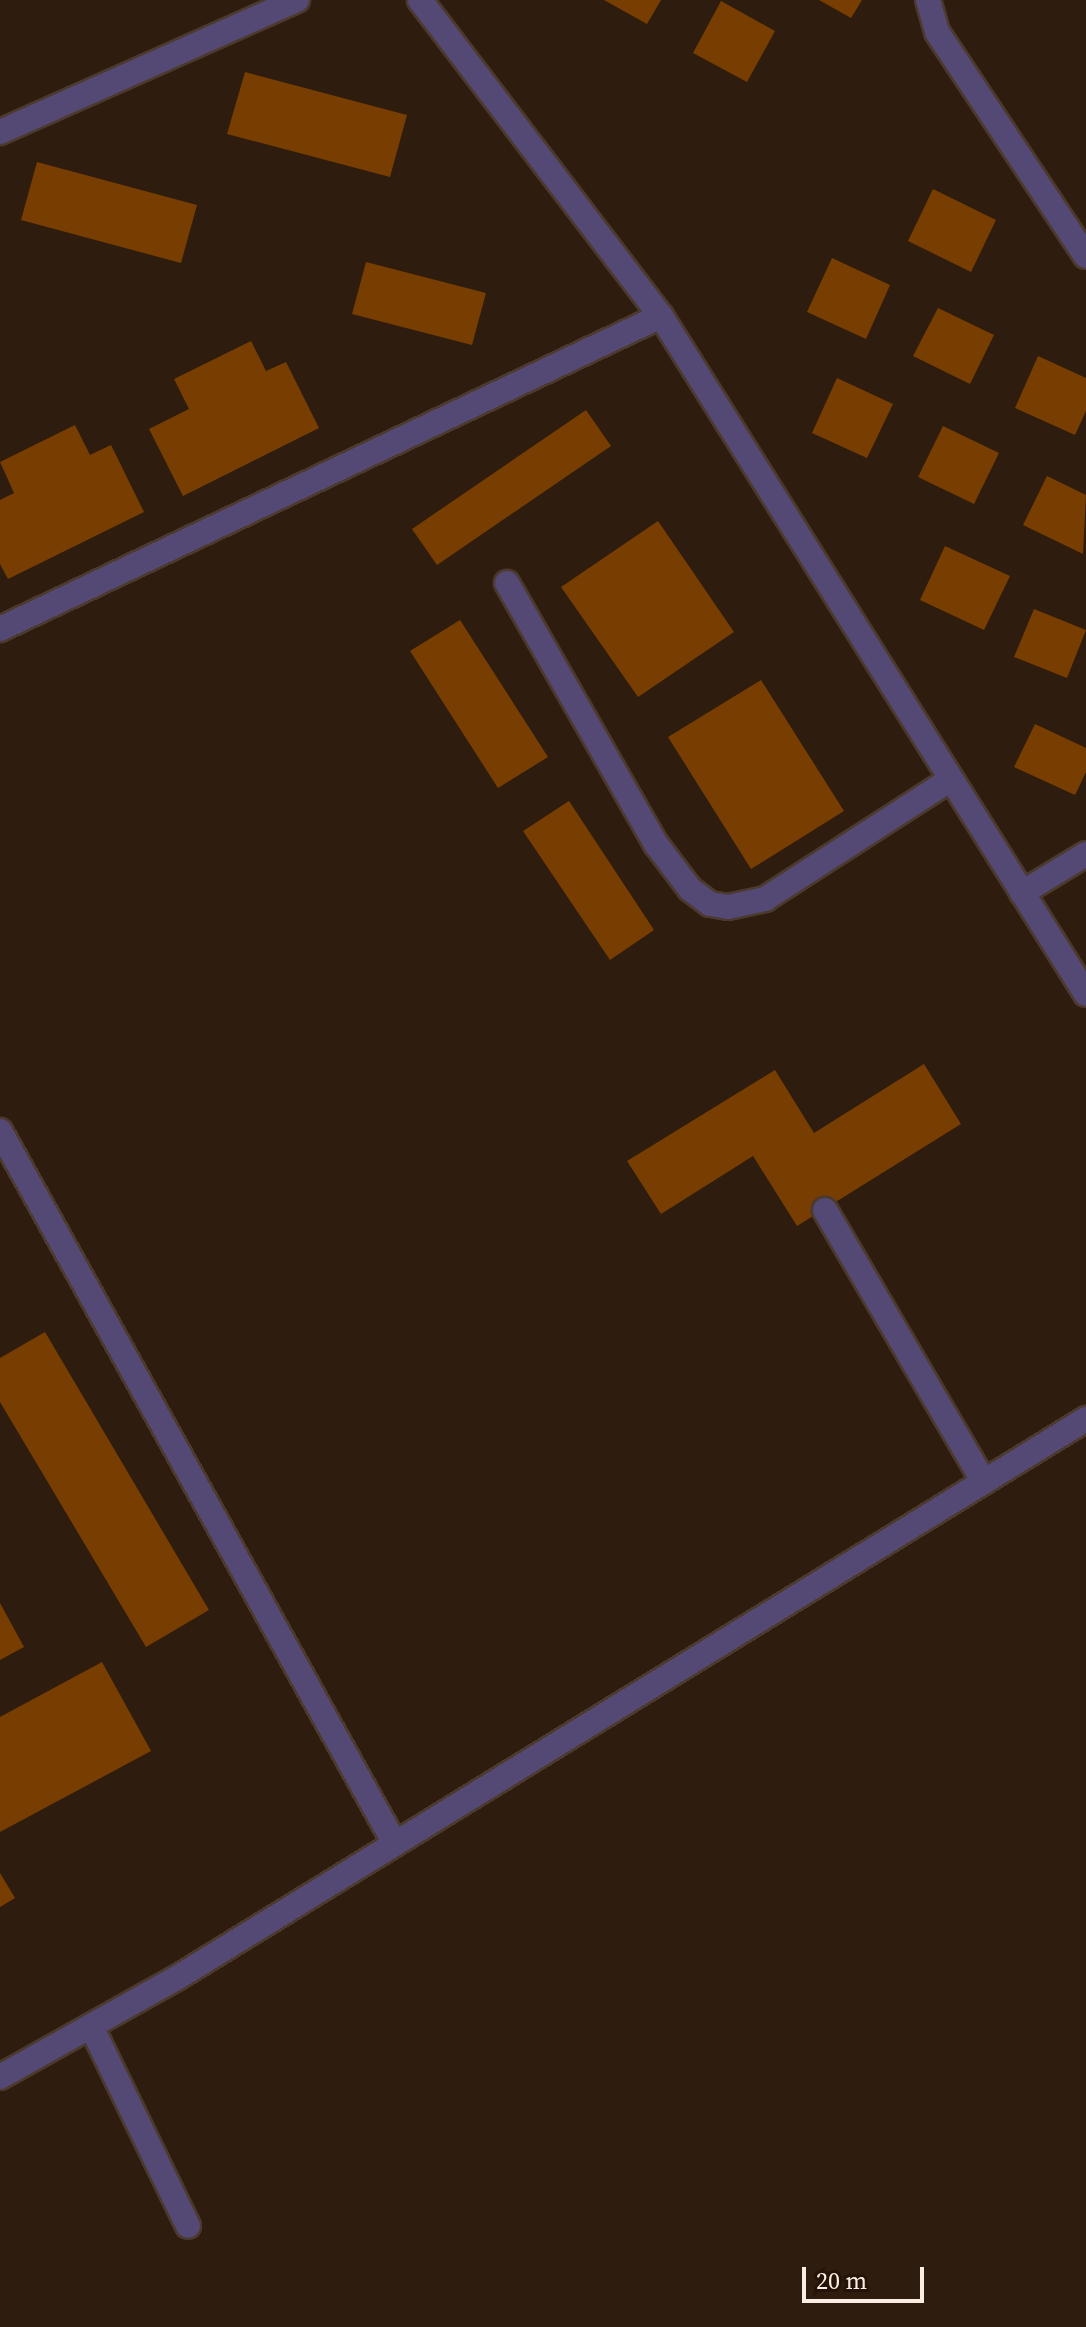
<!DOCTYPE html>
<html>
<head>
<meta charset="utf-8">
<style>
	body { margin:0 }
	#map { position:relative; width:1086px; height:2327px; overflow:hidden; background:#2e1d0f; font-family:"Source Serif 4",serif }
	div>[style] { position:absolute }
	.building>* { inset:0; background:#783d00 }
	.roads { filter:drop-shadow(2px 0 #4b3a2d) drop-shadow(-2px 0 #4b3a2d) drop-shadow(0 2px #4b3a2d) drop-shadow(0 -2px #4b3a2d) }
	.lane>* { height:24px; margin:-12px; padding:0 12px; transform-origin:12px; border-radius:12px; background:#544875 }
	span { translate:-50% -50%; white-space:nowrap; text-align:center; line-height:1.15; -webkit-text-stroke:6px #241306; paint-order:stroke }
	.scale { position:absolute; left:802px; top:2267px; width:122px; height:36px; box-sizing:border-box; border:4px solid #faede4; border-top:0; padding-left:10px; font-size:24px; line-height:28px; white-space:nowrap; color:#faede4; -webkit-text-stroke:6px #241306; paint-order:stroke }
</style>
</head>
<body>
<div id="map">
	<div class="building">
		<i style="clip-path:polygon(604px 0,661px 0,647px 24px)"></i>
		<i style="clip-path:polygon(819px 0,862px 0,851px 18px)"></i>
		<i style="clip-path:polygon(721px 1px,775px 31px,747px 82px,693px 53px)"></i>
		<i style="clip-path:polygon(245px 72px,407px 115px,390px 177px,227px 134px)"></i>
		<i style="clip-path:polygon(37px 162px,197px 205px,181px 263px,21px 220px)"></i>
		<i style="clip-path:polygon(933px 189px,996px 220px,971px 272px,908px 241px)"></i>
		<i style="clip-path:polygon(832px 258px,890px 285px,866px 339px,807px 312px)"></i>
		<i style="clip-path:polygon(366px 262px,486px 293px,472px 345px,352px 314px)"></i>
		<i style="clip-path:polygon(938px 308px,994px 335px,970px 384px,913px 356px)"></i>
		<i style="clip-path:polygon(251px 341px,266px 371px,286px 362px,319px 428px,183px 496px,149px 429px,189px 409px,174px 379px)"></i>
		<i style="clip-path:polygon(1038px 356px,1086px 378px,1086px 411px,1075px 435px,1015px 408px)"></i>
		<i style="clip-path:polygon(837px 378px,893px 404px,867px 458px,812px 433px)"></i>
		<i style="clip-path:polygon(586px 410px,611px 446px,437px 565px,412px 529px)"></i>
		<i style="clip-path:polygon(75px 425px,90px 455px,111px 445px,144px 512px,8px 579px,0 564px,0 500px,14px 493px,0 462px)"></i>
		<i style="clip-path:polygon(943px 426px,999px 453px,974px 504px,918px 477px)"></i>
		<i style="clip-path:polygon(1047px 476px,1086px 495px,1083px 554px,1023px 525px)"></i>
		<i style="clip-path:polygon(658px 521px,734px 632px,638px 697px,561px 587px)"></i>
		<i style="clip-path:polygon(945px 546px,1010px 576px,984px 630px,920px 600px)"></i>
		<i style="clip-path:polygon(1034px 609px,1086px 630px,1067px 678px,1014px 657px)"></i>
		<i style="clip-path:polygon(460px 620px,548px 757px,498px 788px,410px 651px)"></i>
		<i style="clip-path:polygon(761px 680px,844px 811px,751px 869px,668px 737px)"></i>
		<i style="clip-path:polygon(1035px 724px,1086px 748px,1086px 772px,1075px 795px,1014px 767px)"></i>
		<i style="clip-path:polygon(569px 801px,654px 930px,610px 960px,523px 831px)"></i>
		<i style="clip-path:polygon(924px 1064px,961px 1124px,797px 1226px,753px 1156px,661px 1214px,627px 1161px,775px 1070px,814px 1133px)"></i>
		<i style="clip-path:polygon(45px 1332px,209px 1610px,146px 1647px,0 1402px,0 1358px)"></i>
		<i style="clip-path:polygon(0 1603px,24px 1647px,0 1660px)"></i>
		<i style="clip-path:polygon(102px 1662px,151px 1751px,0 1832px,0 1717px)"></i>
		<i style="clip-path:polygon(0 1873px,15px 1898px,0 1907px)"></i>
	</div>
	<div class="roads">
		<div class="lane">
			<i style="left:420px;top:0;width:397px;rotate:52.7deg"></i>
			<i style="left:661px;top:316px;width:800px;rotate:57.92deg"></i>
			<i style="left:928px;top:0;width:33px;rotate:74deg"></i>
			<i style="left:937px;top:32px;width:269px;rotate:56.4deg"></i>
			<i style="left:0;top:132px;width:325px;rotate:-24deg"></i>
			<i style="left:507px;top:583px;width:301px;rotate:60.3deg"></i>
			<i style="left:656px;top:844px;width:56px;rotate:52.9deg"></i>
			<i style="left:690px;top:889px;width:25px;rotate:37deg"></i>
			<i style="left:710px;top:904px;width:18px;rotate:9deg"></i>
			<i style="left:728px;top:907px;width:38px;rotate:-12deg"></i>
			<i style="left:765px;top:899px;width:221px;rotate:-32.8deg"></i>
			<i style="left:0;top:629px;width:731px;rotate:-25.34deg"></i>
			<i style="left:1022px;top:893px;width:75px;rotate:-31.4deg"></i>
			<i style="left:0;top:1131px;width:815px;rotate:61.01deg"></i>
			<i style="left:825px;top:1210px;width:315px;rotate:59.7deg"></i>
			<i style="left:91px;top:2026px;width:222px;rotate:64.1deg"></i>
			<i style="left:0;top:2077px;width:206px;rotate:-29.3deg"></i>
			<i style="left:180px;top:1976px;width:1064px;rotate:-31.58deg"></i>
		</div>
	</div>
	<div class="scale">20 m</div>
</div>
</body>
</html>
